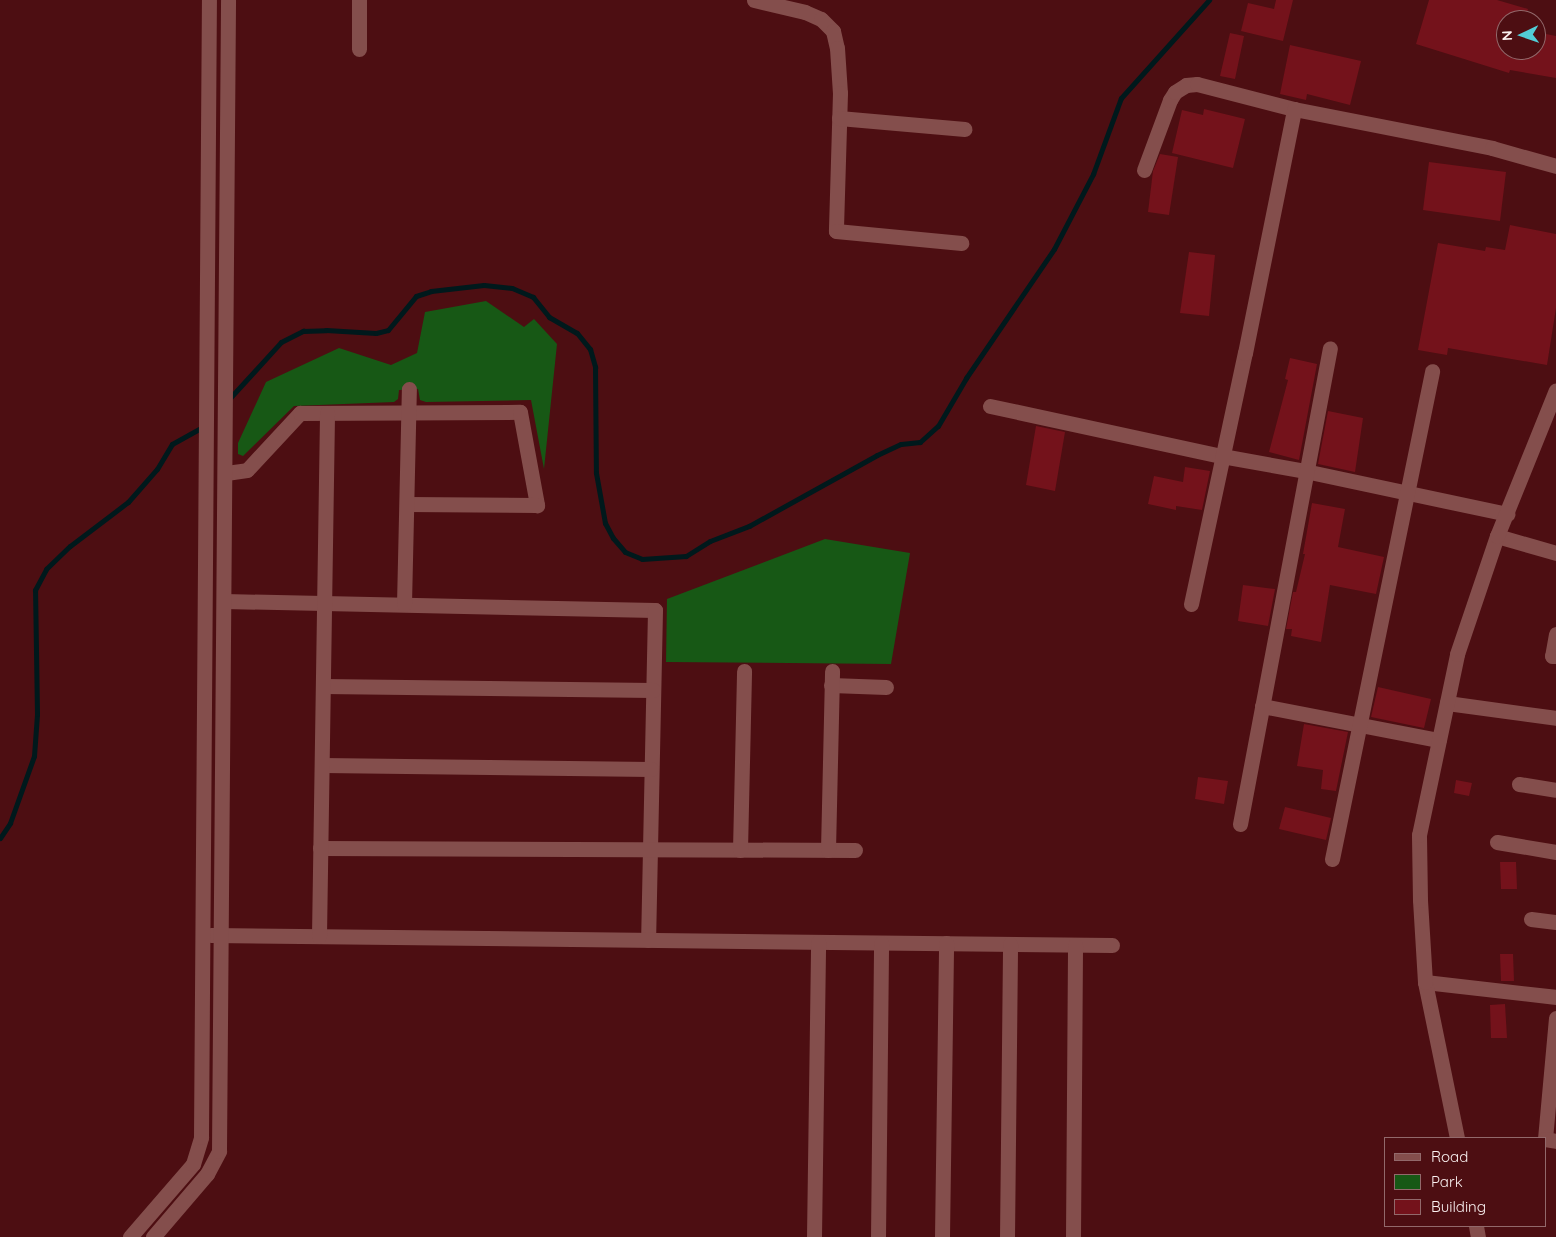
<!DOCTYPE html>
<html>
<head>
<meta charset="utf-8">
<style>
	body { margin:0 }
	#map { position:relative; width:1556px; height:1237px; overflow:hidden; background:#4d0e12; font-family:Quicksand,sans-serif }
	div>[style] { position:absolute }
	.green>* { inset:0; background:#175815 }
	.stream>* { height:5px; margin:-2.5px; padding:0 2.5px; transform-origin:2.5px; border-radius:2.5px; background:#00191c }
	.building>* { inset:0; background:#74121b }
	.minor>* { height:15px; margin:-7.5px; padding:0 7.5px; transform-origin:7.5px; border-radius:7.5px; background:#844e4c }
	span { translate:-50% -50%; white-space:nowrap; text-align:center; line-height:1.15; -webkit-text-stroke:4.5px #4d0e12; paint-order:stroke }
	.legend { position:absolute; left:1384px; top:1137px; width:162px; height:90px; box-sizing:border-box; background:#4d0e12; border:1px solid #92696b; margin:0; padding:6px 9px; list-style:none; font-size:15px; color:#faf1f1 }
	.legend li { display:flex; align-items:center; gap:10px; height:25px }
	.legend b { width:25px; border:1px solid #92696b }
	.north { position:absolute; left:1496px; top:10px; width:50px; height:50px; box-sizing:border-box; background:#4d0e12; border:1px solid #92696b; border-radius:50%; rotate:267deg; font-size:14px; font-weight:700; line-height:20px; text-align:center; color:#faf1f1 }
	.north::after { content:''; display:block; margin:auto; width:18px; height:22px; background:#52ccd6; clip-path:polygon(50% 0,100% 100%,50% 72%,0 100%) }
</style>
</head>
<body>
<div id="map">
	<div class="green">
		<i style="clip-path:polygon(486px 301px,524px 327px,534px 319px,557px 344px,544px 469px,531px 400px,426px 402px,420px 400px,418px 389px,399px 390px,398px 399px,394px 402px,294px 406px,243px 456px,238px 454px,238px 443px,266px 382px,339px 348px,391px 365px,417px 353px,425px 312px)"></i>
		<i style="clip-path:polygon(825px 539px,910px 553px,891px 664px,666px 662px,667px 599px)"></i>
	</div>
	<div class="stream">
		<i style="left:229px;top:399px;width:77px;rotate:-47.6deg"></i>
		<i style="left:281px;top:342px;width:25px;rotate:-27deg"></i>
		<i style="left:303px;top:331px;width:23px;rotate:-2deg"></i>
		<i style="left:326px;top:330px;width:50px;rotate:3.4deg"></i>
		<i style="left:376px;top:333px;width:12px;rotate:-14deg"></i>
		<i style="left:388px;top:330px;width:44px;rotate:-50.5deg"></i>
		<i style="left:416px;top:296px;width:16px;rotate:-18deg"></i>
		<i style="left:431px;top:291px;width:53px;rotate:-6.5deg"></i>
		<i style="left:484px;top:285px;width:28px;rotate:6deg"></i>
		<i style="left:512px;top:288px;width:23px;rotate:23deg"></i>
		<i style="left:533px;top:297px;width:26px;rotate:51deg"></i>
		<i style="left:549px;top:317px;width:32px;rotate:30deg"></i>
		<i style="left:577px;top:333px;width:21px;rotate:51deg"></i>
		<i style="left:590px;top:349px;width:19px;rotate:74deg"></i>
		<i style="left:595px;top:367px;width:106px;rotate:89.5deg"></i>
		<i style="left:596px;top:473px;width:51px;rotate:79.8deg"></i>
		<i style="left:605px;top:523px;width:17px;rotate:62deg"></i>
		<i style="left:613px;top:538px;width:18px;rotate:49deg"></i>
		<i style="left:625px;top:552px;width:18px;rotate:22deg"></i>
		<i style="left:642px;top:559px;width:44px;rotate:-3.9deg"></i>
		<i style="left:686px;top:556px;width:28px;rotate:-32deg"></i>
		<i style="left:710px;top:541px;width:42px;rotate:-21deg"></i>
		<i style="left:749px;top:526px;width:146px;rotate:-29deg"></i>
		<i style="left:877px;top:455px;width:26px;rotate:-25deg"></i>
		<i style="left:901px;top:444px;width:19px;rotate:-6deg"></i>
		<i style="left:920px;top:442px;width:24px;rotate:-42deg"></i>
		<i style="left:938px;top:426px;width:56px;rotate:-59.7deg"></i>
		<i style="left:966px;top:378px;width:156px;rotate:-55.7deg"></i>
		<i style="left:1054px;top:249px;width:85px;rotate:-62.5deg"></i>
		<i style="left:1093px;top:174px;width:81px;rotate:-69.8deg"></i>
		<i style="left:1121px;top:98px;width:132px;rotate:-48.1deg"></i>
		<i style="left:0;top:838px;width:18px;rotate:-56deg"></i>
		<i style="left:10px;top:823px;width:71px;rotate:-70.3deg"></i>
		<i style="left:34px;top:756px;width:42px;rotate:-85.9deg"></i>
		<i style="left:37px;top:714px;width:124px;rotate:-90.9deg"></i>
		<i style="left:35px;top:590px;width:24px;rotate:-62deg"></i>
		<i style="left:46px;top:569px;width:33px;rotate:-44deg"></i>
		<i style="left:70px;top:546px;width:73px;rotate:-37.2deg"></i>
		<i style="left:128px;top:502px;width:44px;rotate:-48.7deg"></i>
		<i style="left:157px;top:469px;width:29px;rotate:-59deg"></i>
		<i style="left:172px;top:444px;width:35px;rotate:-29deg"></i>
	</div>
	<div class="building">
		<i style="clip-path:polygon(1276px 0,1293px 0,1283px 41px,1241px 31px,1248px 3px,1274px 9px)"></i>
		<i style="clip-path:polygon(1429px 0,1497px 0,1528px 9px,1525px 20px,1506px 20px,1506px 50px,1536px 50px,1536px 32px,1556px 36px,1556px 78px,1510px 70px,1509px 73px,1416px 44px)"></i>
		<i style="clip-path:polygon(1230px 33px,1244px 36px,1235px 79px,1220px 76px)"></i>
		<i style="clip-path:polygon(1290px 45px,1361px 61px,1350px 105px,1307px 94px,1306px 100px,1280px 94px)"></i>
		<i style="clip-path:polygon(1204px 109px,1245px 119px,1233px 168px,1172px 153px,1182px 110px,1203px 115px)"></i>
		<i style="clip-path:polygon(1160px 154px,1178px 157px,1169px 215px,1148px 212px,1153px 171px)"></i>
		<i style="clip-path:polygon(1429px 162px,1506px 172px,1500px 221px,1423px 210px)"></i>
		<i style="clip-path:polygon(1510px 225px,1556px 234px,1556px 308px,1547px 365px,1448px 348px,1447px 355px,1418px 350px,1438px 243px,1485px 251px,1486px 247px,1505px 250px)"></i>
		<i style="clip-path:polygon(1189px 252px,1215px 255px,1209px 316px,1180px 313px)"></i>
		<i style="clip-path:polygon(1290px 358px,1317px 364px,1299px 460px,1269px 452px,1288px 380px,1285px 379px)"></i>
		<i style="clip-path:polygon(1328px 411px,1363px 418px,1355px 472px,1318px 464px)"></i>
		<i style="clip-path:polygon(1036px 426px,1065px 432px,1055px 491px,1026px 485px)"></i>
		<i style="clip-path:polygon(1185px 467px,1210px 471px,1202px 510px,1176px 506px,1176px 510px,1148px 504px,1154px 476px,1183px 482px)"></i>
		<i style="clip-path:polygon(1312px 503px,1345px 509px,1338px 547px,1384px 557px,1376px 594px,1330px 585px,1321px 642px,1291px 636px,1292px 629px,1286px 629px,1293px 592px,1296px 592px,1305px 554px,1303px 554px)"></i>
		<i style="clip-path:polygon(1243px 585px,1275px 589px,1268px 626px,1238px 621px)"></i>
		<i style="clip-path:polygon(1378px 687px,1431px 699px,1424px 728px,1371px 717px)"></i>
		<i style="clip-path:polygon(1304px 724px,1348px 732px,1336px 791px,1321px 789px,1323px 770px,1297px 766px)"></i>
		<i style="clip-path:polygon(1198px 777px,1228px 781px,1224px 804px,1195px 799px)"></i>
		<i style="clip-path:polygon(1456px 780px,1472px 783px,1469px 796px,1454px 793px)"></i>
		<i style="clip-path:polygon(1285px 807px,1331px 818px,1326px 840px,1279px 829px)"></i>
		<i style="clip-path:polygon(1500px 862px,1516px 862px,1517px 889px,1501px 889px)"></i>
		<i style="clip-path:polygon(1500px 954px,1513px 954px,1514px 981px,1501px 981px)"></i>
		<i style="clip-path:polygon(1505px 1004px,1507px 1038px,1491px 1038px,1490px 1005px)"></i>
	</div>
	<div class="minor">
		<i style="left:754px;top:0;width:52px;rotate:13.2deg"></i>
		<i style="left:805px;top:12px;width:17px;rotate:24deg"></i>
		<i style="left:821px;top:19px;width:17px;rotate:45deg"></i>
		<i style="left:833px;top:31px;width:17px;rotate:77deg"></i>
		<i style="left:837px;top:48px;width:45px;rotate:86.2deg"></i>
		<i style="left:840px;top:93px;width:138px;rotate:91.7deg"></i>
		<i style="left:836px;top:231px;width:126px;rotate:5.5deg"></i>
		<i style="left:359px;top:49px;width:49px;rotate:-90deg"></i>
		<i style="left:839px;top:118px;width:126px;rotate:5deg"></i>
		<i style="left:1144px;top:170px;width:75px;rotate:-69.6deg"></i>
		<i style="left:1170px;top:100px;width:9px;rotate:-58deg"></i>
		<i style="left:1175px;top:92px;width:13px;rotate:-32deg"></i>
		<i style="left:1186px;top:85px;width:11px;rotate:-5deg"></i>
		<i style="left:1197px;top:84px;width:100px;rotate:14.5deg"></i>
		<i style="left:1294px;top:109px;width:202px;rotate:11.1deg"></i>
		<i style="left:1492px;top:148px;width:66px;rotate:15.7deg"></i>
		<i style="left:990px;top:406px;width:237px;rotate:12.2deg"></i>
		<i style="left:1222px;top:456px;width:84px;rotate:10.2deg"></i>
		<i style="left:1305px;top:471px;width:207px;rotate:12deg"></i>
		<i style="left:226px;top:473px;width:21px;rotate:-8deg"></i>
		<i style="left:247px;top:470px;width:78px;rotate:-47.1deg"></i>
		<i style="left:300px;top:413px;width:220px;rotate:-0.3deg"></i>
		<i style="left:520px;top:412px;width:95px;rotate:79.6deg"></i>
		<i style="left:537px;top:505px;width:130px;rotate:-179.6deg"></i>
		<i style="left:1497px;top:536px;width:61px;rotate:16.1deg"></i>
		<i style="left:224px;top:601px;width:431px;rotate:1.2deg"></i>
		<i style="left:655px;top:610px;width:330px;rotate:91.2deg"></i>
		<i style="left:404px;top:604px;width:215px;rotate:-88.7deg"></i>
		<i style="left:1191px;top:604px;width:257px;rotate:-77.9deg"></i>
		<i style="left:1245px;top:353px;width:249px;rotate:-78.6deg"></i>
		<i style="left:1556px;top:634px;width:22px;rotate:100deg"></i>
		<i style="left:1552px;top:656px;width:4px"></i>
		<i style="left:831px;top:685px;width:55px;rotate:2.1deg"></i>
		<i style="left:323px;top:686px;width:330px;rotate:0.7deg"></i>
		<i style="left:1447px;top:703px;width:110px;rotate:7.8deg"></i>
		<i style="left:1262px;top:706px;width:180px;rotate:10.9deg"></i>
		<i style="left:322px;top:765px;width:329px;rotate:0.7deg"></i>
		<i style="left:1519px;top:784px;width:37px;rotate:9deg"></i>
		<i style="left:1240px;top:824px;width:484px;rotate:-79.3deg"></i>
		<i style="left:1497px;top:842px;width:60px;rotate:9.6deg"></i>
		<i style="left:320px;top:848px;width:535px;rotate:0.21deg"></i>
		<i style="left:740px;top:850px;width:179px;rotate:-88.7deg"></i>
		<i style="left:828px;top:850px;width:179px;rotate:-88.7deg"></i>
		<i style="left:1332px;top:859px;width:498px;rotate:-78.4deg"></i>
		<i style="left:1531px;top:919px;width:25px;rotate:7deg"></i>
		<i style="left:211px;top:935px;width:901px;rotate:0.64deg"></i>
		<i style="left:319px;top:936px;width:523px;rotate:-89.12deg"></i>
		<i style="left:1425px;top:982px;width:132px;rotate:6.5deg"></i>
		<i style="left:1556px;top:1018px;width:121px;rotate:95.2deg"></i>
		<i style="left:1545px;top:1139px;width:11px;rotate:10deg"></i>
		<i style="left:1457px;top:1138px;width:159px;rotate:-101.6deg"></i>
		<i style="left:1425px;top:982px;width:82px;rotate:-93.5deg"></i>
		<i style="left:1420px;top:900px;width:65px;rotate:-90.9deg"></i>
		<i style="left:1419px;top:835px;width:185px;rotate:-78.1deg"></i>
		<i style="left:1457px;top:654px;width:125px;rotate:-71.3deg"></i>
		<i style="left:1497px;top:536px;width:157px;rotate:-68deg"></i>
		<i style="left:1476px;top:1226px;width:11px;rotate:80deg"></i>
		<i style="left:130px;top:1237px;width:96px;rotate:-49.2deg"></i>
		<i style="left:193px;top:1164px;width:28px;rotate:-73deg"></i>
		<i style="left:201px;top:1137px;width:1137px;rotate:-89.6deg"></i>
		<i style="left:153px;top:1237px;width:83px;rotate:-49.4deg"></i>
		<i style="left:207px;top:1174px;width:26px;rotate:-62deg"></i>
		<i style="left:219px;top:1151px;width:1151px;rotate:-89.55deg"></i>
		<i style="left:814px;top:1237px;width:295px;rotate:-89.2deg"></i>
		<i style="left:878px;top:1237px;width:294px;rotate:-89.4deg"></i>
		<i style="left:942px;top:1237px;width:294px;rotate:-89.2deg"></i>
		<i style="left:1007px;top:1237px;width:293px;rotate:-89.4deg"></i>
		<i style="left:1073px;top:1237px;width:292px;rotate:-89.6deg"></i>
	</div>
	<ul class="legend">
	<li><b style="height:6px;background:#844e4c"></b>Road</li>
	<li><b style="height:14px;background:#175815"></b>Park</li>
	<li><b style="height:14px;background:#74121b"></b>Building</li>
	</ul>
	<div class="north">N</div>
</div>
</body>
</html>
